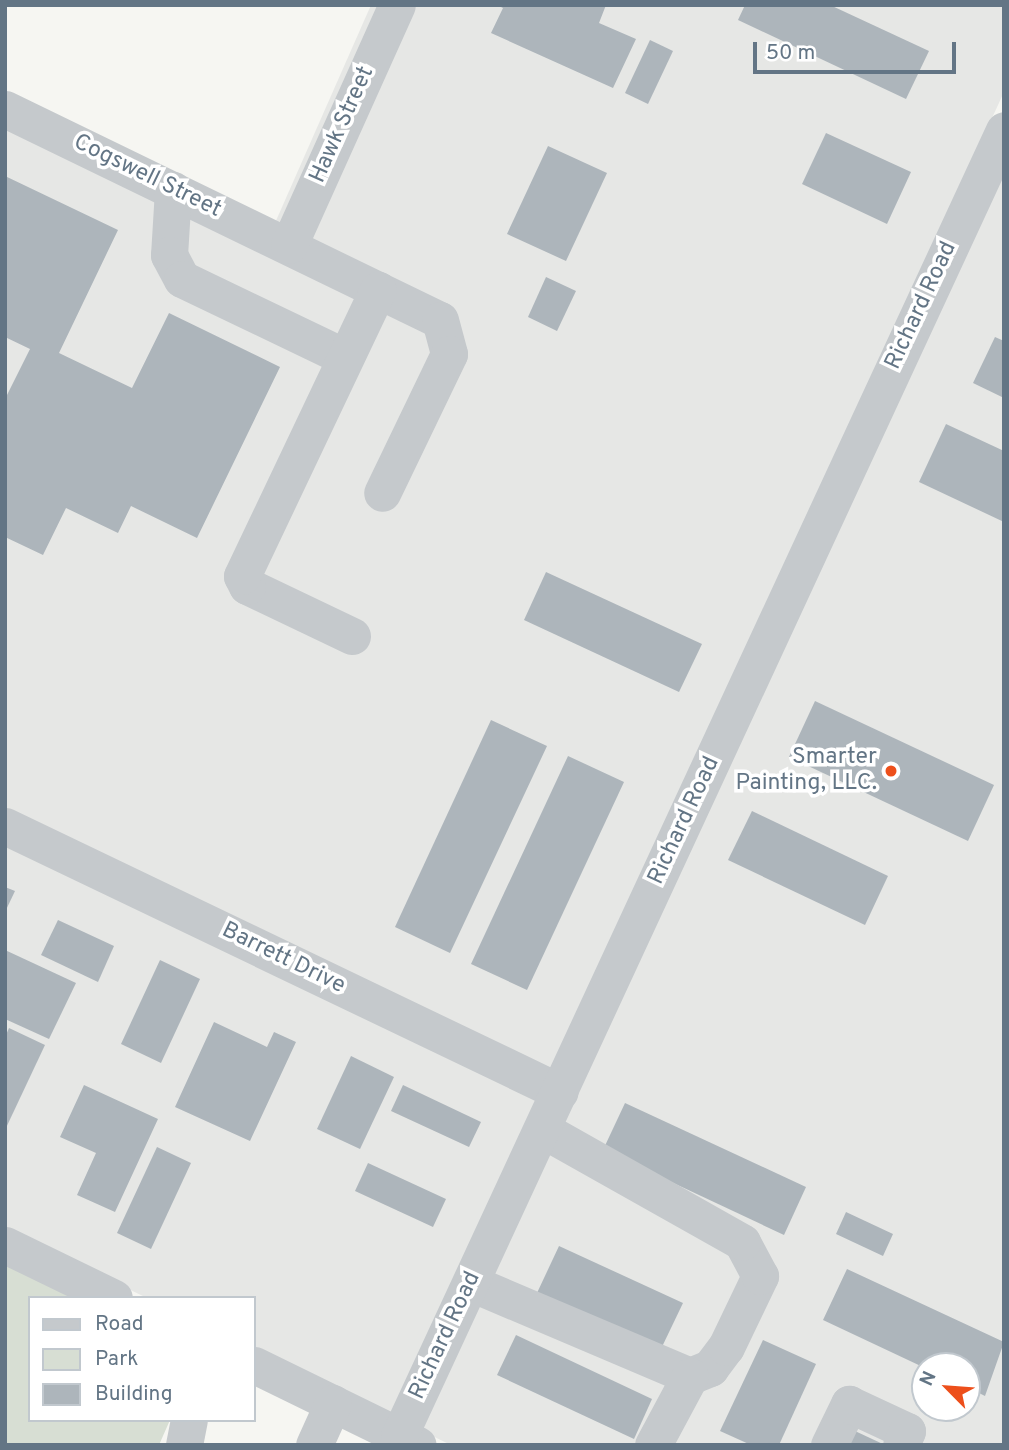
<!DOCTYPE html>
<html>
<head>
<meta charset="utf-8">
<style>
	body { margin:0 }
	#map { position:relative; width:1009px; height:1450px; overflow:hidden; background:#f6f6f2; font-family:Overpass,sans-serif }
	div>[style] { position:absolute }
	.built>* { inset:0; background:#e6e7e5 }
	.green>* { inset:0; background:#d7ded3 }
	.building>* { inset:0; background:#adb5bb }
	.minor>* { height:37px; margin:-18.5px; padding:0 18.5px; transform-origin:18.5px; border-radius:18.5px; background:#c5c9cc }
	.dots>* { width:19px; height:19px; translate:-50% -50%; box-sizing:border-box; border:4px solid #fff; border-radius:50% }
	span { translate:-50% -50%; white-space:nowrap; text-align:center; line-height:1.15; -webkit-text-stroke:7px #fff; paint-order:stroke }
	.street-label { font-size:23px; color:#637585 }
	.poi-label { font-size:23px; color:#637585 }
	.right { translate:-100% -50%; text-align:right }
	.frame { position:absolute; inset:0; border:7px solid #637585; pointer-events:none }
	.legend { position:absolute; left:28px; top:1296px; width:228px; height:126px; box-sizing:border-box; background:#fff; border:2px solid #c1c8ce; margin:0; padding:9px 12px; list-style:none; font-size:21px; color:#637585 }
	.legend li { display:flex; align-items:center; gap:14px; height:35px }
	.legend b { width:35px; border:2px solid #c1c8ce }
	.north { position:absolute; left:911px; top:1352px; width:70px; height:70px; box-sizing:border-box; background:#fff; border:2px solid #c1c8ce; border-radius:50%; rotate:295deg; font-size:19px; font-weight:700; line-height:28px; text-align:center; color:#637585 }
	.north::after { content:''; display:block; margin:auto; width:24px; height:32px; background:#ed4f1b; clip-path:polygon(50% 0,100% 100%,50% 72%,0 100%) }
	.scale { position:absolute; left:753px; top:42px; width:203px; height:32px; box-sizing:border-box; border:4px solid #637585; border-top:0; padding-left:9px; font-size:21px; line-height:24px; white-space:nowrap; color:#637585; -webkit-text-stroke:5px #fff; paint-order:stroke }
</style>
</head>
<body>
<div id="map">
	<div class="built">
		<i style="clip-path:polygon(371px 5px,380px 5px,280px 226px,275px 223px)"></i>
		<i style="clip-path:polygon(414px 5px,1004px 5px,1004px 92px,552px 1073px,5px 811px,5px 124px,297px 265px)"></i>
		<i style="clip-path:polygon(evenodd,1004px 168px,1004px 1445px,451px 1445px,420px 1430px,1004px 168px,925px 1366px,967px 1366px,967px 1408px,925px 1408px,925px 1366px)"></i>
		<i style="clip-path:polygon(5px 842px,540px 1098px,391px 1416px,254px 1349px,254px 1298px,147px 1298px,5px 1229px)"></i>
	</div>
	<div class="green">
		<i style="clip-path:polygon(5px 1260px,83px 1298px,30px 1298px,30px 1420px,170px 1420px,159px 1445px,5px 1445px)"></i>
	</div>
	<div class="building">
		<i style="clip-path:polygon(497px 5px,606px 5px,599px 23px,636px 39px,613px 88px,491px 33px,503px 8px)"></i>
		<i style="clip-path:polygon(745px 5px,830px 5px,929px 51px,906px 99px,738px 20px)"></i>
		<i style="clip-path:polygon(650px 40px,673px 51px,648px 104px,625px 93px)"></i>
		<i style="clip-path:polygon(826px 133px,911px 172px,887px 224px,802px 184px)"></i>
		<i style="clip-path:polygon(548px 146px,607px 173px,566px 261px,507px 234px)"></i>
		<i style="clip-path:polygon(5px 176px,118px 230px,59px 353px,132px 388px,169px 313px,280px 367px,197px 538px,131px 506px,118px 533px,66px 508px,43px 555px,5px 537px,5px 399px,30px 349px,5px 337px)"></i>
		<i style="clip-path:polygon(546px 277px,576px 291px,557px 331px,528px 317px)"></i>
		<i style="clip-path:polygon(995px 337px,1004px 341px,1004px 398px,973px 383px)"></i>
		<i style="clip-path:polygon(946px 424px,1004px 451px,1004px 522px,919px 482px)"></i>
		<i style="clip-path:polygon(546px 572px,702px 644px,679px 692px,524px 620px)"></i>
		<i style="clip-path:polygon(815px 701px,994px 785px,968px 841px,789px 757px)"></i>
		<i style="clip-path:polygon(491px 720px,547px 746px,450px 953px,395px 927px)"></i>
		<i style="clip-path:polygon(568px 756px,624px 782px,527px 990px,471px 964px)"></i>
		<i style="clip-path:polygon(752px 811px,888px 876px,865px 925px,728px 860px)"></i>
		<i style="clip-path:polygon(5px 887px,15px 891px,5px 912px)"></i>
		<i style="clip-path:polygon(58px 920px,114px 946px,98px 982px,41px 955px)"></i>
		<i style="clip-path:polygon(5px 950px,76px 983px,49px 1039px,5px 1019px)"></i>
		<i style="clip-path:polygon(160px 960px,200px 979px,161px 1063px,121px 1044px)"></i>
		<i style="clip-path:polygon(214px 1022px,267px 1047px,274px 1032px,296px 1042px,250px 1141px,175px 1107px)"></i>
		<i style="clip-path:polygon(9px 1028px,45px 1045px,5px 1130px,5px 1037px)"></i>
		<i style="clip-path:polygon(351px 1056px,394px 1077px,360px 1149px,317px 1129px)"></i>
		<i style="clip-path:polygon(84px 1085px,158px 1119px,115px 1212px,77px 1195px,96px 1153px,60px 1137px)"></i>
		<i style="clip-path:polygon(403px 1085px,481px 1122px,469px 1147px,391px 1111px)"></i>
		<i style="clip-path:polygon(625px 1103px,806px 1187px,784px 1235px,603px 1150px)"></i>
		<i style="clip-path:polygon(157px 1147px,191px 1163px,151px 1249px,117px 1233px)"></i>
		<i style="clip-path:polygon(368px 1163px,446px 1199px,433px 1227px,355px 1191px)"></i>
		<i style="clip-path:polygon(846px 1212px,893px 1234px,883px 1256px,836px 1234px)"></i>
		<i style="clip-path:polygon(559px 1246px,683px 1303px,660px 1351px,537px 1293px)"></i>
		<i style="clip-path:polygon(847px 1269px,1004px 1342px,985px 1396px,967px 1387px,967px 1366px,925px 1368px,823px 1320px)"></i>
		<i style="clip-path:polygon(516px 1335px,652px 1399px,634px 1439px,497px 1375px)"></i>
		<i style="clip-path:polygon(763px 1340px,816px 1364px,779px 1445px,751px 1445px,720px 1431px)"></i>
		<i style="clip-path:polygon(855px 1431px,885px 1445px,849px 1445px)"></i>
	</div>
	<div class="minor">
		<i style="left:5px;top:109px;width:483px;rotate:25.9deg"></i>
		<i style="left:440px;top:320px;width:35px;rotate:75deg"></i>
		<i style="left:449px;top:354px;width:154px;rotate:115.7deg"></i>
		<i style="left:173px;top:190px;width:65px;rotate:93.5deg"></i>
		<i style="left:169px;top:255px;width:27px;rotate:62deg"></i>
		<i style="left:182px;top:279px;width:181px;rotate:25.6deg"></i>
		<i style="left:289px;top:245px;width:263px;rotate:-65.8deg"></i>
		<i style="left:352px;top:636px;width:116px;rotate:-154.5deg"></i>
		<i style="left:247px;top:586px;width:11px;rotate:-117deg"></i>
		<i style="left:242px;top:576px;width:317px;rotate:-64.6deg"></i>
		<i style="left:5px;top:826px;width:615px;rotate:25.61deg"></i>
		<i style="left:5px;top:1245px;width:121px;rotate:25.9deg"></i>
		<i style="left:471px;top:1283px;width:238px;rotate:23deg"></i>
		<i style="left:690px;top:1376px;width:22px;rotate:-22deg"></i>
		<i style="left:710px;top:1368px;width:26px;rotate:-53deg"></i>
		<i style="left:726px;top:1347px;width:79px;rotate:-64.4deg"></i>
		<i style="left:760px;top:1276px;width:38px;rotate:-118deg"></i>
		<i style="left:742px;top:1242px;width:228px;rotate:-150.6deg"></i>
		<i style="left:254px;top:1365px;width:182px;rotate:26deg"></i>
		<i style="left:399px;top:1436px;width:1439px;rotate:-65.14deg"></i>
		<i style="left:184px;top:1445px;width:25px;rotate:-79deg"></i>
		<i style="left:314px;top:1445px;width:46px;rotate:-65.7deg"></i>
		<i style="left:653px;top:1445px;width:78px;rotate:-61.8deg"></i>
		<i style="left:829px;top:1445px;width:46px;rotate:-64deg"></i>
		<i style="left:849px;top:1404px;width:64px;rotate:25deg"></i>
		<i style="left:907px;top:1431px;width:15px;rotate:113deg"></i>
	</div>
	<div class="dots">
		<i style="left:891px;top:771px;background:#ed4f1b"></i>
	</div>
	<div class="street-label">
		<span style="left:343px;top:125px;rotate:-66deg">Hawk Street</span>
		<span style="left:147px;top:177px;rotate:26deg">Cogswell Street</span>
		<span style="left:922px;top:306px;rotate:-65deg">Richard Road</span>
		<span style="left:685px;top:821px;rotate:-65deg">Richard Road</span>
		<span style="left:283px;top:959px;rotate:26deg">Barrett Drive</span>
		<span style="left:446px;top:1336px;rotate:-65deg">Richard Road</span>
	</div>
	<div class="poi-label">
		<span class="right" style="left:877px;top:771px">Smarter<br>Painting, LLC.</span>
	</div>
	<div class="frame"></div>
	<ul class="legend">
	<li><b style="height:9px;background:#c5c9cc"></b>Road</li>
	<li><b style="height:19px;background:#d7ded3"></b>Park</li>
	<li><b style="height:19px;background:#adb5bb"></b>Building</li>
	</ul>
	<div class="north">N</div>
	<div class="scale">50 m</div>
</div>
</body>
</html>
